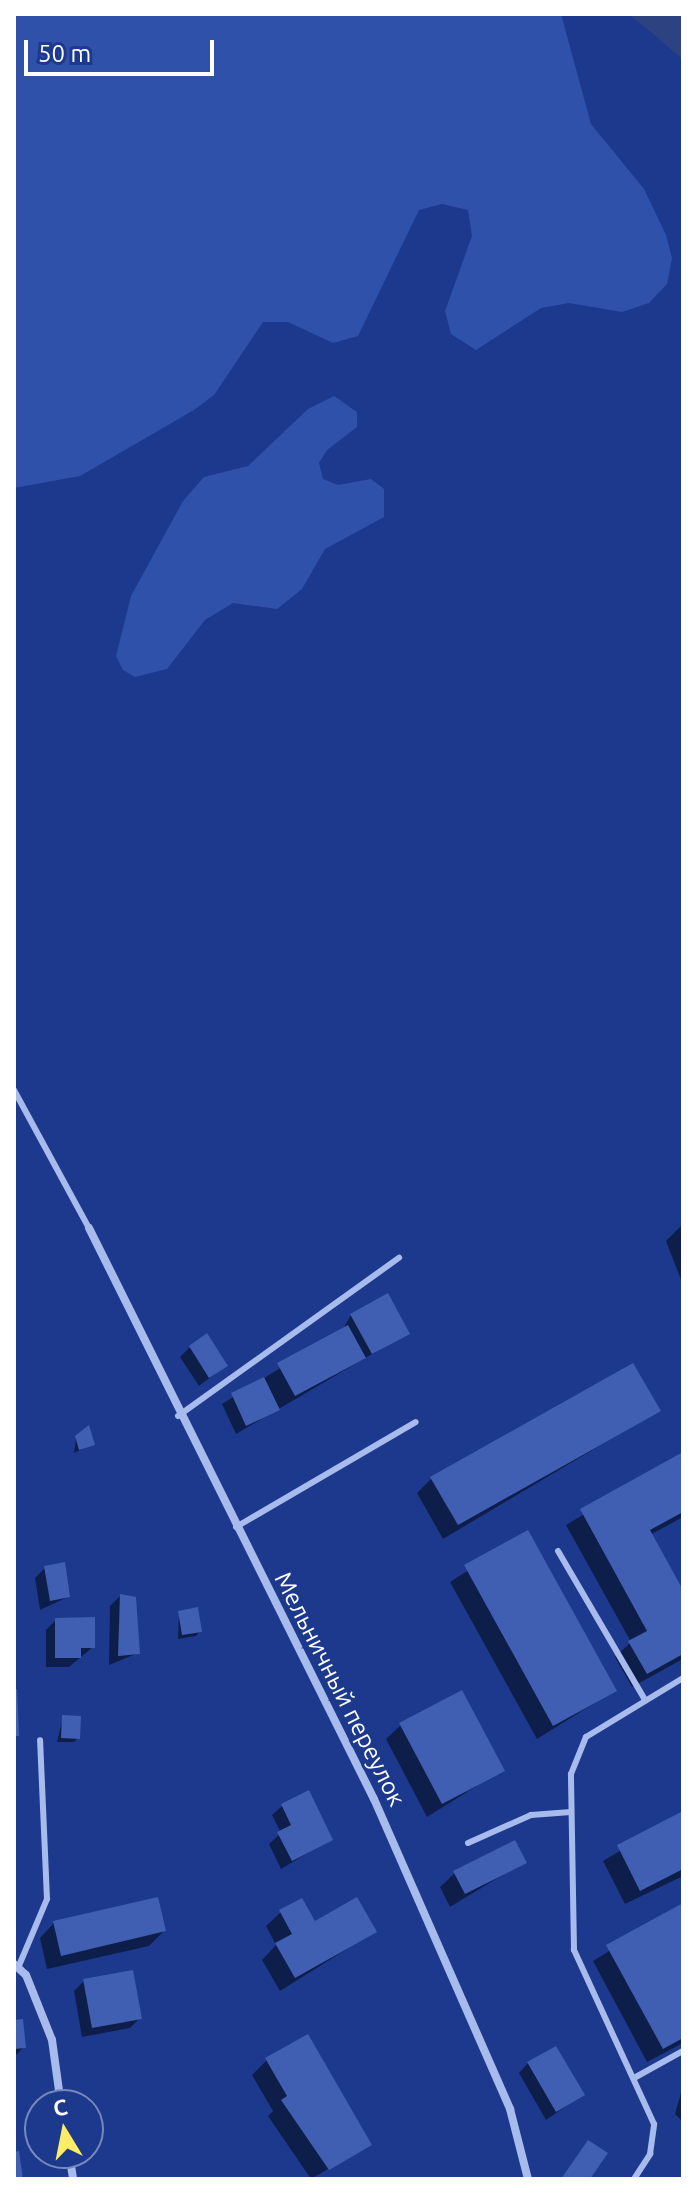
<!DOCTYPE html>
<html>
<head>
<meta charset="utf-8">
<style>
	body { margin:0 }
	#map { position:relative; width:697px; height:2193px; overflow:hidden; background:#1c398d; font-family:Ubuntu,sans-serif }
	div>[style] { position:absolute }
	.green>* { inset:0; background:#2f51aa }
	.water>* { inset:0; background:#2d4281 }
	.shadow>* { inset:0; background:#0007 }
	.building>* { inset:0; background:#405fb2 }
	.service>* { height:6px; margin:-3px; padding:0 3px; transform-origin:3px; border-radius:3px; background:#a8bbed }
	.minor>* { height:8px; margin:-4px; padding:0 4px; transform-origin:4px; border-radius:4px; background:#a8bbed }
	span { translate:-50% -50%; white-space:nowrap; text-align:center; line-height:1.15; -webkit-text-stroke:6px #1c398d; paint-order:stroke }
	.street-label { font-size:24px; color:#fff }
	.frame { position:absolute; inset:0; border:16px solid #fff; pointer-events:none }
	.north { position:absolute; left:24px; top:2089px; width:80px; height:80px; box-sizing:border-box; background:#1c398d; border:2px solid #78b; border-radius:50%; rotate:350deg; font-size:22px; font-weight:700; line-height:32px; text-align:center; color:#fff }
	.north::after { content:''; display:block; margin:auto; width:28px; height:36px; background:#fdec66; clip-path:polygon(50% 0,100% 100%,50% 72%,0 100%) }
	.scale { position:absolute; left:24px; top:40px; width:190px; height:36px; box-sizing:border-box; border:4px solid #fff; border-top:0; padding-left:10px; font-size:24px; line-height:28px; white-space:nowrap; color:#fff; -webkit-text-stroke:6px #1c398d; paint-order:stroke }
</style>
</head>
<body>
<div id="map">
	<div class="green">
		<i style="clip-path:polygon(14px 14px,561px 14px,591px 124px,644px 189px,666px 235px,672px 258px,667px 284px,649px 303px,622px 312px,569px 303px,541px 308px,476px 350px,451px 334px,445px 311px,472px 236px,468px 210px,442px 204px,419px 210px,358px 336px,333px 343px,288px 322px,263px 322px,214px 395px,194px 410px,80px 476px,14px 488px)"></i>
		<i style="clip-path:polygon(334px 396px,357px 412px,357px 427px,327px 450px,319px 463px,323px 479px,338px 485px,371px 479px,384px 489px,384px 517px,325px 549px,302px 589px,277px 609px,233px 603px,205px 620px,167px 669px,135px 677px,123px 670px,116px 656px,131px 596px,183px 501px,204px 477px,248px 466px,308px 409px)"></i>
	</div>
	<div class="water">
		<i style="clip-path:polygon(628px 14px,683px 14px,683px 60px,651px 32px)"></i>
	</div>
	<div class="shadow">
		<i style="clip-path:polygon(681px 1226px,683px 1226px,683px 1285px,666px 1241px)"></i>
		<i style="clip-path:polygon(351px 1315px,408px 1333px,236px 1434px,222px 1404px,343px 1329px)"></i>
		<i style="clip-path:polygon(190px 1347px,225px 1366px,199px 1386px,180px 1357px)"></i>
		<i style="clip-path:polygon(658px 1411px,443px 1539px,417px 1493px,432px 1478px)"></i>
		<i style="clip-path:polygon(76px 1438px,92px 1444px,74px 1453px)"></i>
		<i style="clip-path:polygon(683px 1455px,683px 1517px,650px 1535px,683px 1594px,683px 1659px,632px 1687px,615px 1657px,631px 1642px,566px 1525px)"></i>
		<i style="clip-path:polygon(527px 1533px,614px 1691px,537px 1739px,450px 1582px)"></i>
		<i style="clip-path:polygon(45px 1568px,68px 1597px,40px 1610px,35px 1578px)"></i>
		<i style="clip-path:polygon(120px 1596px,138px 1653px,109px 1665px,110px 1606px)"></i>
		<i style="clip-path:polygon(179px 1613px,200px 1631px,196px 1636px,178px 1639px)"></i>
		<i style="clip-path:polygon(56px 1620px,93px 1647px,69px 1667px,46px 1667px,46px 1630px)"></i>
		<i style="clip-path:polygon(63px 1717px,78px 1738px,74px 1742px,57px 1742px)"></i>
		<i style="clip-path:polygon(401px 1725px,502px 1770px,427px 1817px,386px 1739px)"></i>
		<i style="clip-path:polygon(282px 1806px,331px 1839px,281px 1869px,269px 1844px,281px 1833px,272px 1815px)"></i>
		<i style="clip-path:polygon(683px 1813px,683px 1876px,625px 1904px,603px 1861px)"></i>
		<i style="clip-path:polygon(524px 1862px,450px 1907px,440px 1887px,455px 1873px)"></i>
		<i style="clip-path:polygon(683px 1906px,683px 2043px,647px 2062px,593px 1961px)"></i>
		<i style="clip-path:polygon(281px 1912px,315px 1923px,374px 1932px,280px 1991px,262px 1960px,276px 1945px,266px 1926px)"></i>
		<i style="clip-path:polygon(54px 1923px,164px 1931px,149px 1946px,47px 1969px,40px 1938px)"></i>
		<i style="clip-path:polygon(84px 1981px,140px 2018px,130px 2028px,82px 2037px,74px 1991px)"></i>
		<i style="clip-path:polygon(14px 2022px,24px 2047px,14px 2057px)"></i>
		<i style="clip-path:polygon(267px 2060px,369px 2145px,311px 2179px,268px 2116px,273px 2111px,252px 2075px)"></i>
		<i style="clip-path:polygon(528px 2063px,582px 2095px,546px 2120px,519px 2073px)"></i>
		<i style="clip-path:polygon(683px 2086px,683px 2122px,675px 2114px)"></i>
	</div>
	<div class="building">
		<i style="clip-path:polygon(388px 1293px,410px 1334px,372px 1354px,350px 1314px)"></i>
		<i style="clip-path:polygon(348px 1325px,366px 1358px,295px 1396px,277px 1363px)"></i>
		<i style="clip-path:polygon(207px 1333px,228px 1366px,209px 1378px,189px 1346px)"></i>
		<i style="clip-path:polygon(633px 1363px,661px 1411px,458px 1525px,430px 1477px)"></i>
		<i style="clip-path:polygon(264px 1377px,280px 1410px,246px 1426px,231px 1393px)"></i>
		<i style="clip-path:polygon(89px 1425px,95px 1445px,79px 1450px,75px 1436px)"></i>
		<i style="clip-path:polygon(683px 1452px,683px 1512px,650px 1530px,683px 1590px,683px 1654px,647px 1674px,628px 1641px,647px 1631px,580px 1509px)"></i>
		<i style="clip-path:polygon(528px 1530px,617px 1691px,553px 1726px,464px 1565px)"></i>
		<i style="clip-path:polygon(65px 1562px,70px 1597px,50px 1601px,44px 1566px)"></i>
		<i style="clip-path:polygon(120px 1594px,136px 1597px,140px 1654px,118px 1656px)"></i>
		<i style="clip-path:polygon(198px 1607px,202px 1632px,182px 1635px,178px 1611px)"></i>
		<i style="clip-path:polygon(95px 1617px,95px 1648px,81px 1648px,81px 1658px,55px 1658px,55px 1618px)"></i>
		<i style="clip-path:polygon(14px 1689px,17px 1689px,19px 1736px,14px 1736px)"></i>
		<i style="clip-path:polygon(462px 1690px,505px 1771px,442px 1804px,399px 1723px)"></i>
		<i style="clip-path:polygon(62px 1715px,81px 1716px,80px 1739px,61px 1738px)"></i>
		<i style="clip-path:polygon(309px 1790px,333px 1840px,292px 1861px,277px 1832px,291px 1825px,281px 1804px)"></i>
		<i style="clip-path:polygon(683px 1811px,683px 1869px,640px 1891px,617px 1845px)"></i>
		<i style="clip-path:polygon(515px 1840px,527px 1863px,465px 1894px,453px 1871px)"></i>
		<i style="clip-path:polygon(158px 1897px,166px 1931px,61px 1956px,53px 1921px)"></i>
		<i style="clip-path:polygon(357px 1897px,377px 1932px,295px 1978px,275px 1943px,292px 1934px,279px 1910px,302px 1898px,315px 1921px)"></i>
		<i style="clip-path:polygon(683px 1903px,683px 2038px,663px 2049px,606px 1945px)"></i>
		<i style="clip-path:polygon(133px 1970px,142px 2019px,92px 2028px,83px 1979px)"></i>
		<i style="clip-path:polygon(23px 2019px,26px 2048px,14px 2049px,14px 2020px)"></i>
		<i style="clip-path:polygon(308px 2034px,372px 2145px,329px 2170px,281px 2100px,287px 2096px,265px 2058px)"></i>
		<i style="clip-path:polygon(556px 2046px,585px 2095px,556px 2112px,527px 2062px)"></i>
		<i style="clip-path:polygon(588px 2140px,608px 2153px,590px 2179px,561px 2179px)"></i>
		<i style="clip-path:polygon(19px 2151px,23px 2179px,14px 2179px,14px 2152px)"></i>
	</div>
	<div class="service">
		<i style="left:14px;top:1090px;width:157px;rotate:61.5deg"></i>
		<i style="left:178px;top:1416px;width:272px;rotate:-35.6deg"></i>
		<i style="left:236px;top:1527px;width:208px;rotate:-30.3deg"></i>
		<i style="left:558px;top:1551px;width:173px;rotate:59.7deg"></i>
		<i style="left:468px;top:1843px;width:69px;rotate:-24deg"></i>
		<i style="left:531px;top:1815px;width:40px;rotate:-4.3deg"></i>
		<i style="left:18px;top:1968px;width:75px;rotate:-67.2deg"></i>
		<i style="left:47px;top:1899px;width:159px;rotate:-92.5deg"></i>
		<i style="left:634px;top:2078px;width:56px;rotate:-28.9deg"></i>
		<i style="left:634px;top:2179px;width:30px;rotate:-57deg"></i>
		<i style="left:650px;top:2154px;width:30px;rotate:-82deg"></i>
		<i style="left:654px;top:2124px;width:192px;rotate:-114.7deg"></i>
		<i style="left:574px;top:1950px;width:176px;rotate:-91deg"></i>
		<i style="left:571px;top:1774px;width:40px;rotate:-68deg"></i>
		<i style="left:586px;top:1737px;width:114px;rotate:-31.3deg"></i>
	</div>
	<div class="minor">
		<i style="left:89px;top:1228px;width:638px;rotate:63.48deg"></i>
		<i style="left:374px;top:1799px;width:339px;rotate:66.3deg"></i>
		<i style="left:510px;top:2109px;width:72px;rotate:75.6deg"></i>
		<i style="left:14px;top:1964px;width:16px;rotate:43deg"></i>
		<i style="left:26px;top:1975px;width:70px;rotate:68.2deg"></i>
		<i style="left:52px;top:2040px;width:66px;rotate:82.1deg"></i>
		<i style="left:69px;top:2153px;width:26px;rotate:81deg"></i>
	</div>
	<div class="street-label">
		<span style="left:340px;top:1689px;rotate:63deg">Мельничный переулок</span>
	</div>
	<div class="frame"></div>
	<div class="north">С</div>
	<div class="scale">50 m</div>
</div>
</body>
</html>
